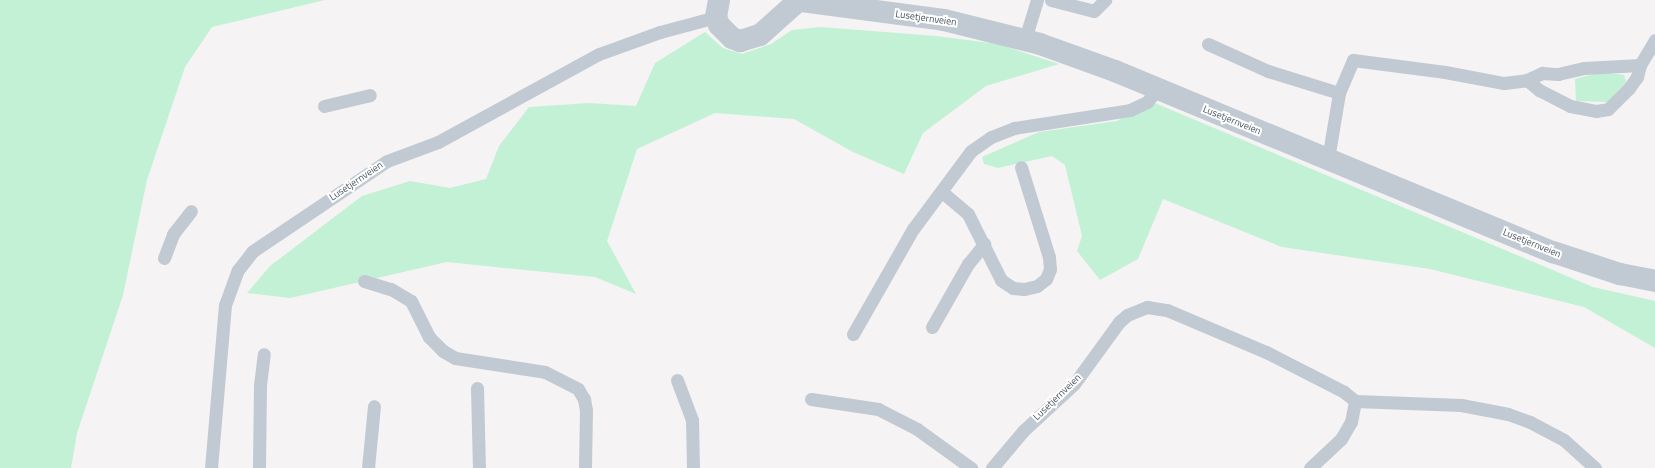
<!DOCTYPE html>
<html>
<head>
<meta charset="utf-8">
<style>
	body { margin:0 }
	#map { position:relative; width:1655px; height:468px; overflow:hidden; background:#f5f3f3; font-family:"Titillium Web",sans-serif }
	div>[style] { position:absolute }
	.green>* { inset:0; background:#c3f1d5 }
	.lane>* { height:13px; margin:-6.5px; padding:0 6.5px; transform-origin:6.5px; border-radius:6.5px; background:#c1cad2 }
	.street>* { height:22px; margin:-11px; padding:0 11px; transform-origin:11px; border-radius:11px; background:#c1cad2 }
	span { translate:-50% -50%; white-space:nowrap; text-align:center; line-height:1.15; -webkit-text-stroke:4px #fff; paint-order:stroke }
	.street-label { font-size:10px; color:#4a5661 }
</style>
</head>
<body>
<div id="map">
	<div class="green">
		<i style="clip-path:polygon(0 0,325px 0,212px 27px,185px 67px,147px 180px,123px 295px,77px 433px,71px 468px,0 468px)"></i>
		<i style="clip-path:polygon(820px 27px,936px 36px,998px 44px,1059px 64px,986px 86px,923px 133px,904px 174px,853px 152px,794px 119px,715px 113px,637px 149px,607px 241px,636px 294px,595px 277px,447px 262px,290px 298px,247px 293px,270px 266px,362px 196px,410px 181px,450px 188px,486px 179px,499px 146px,529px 107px,589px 103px,636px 106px,655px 63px,705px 32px,723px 48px,742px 54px,771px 44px,792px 30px)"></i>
		<i style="clip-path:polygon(1601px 72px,1624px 75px,1626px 82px,1607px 102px,1576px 101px,1575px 79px)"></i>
		<i style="clip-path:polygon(1150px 101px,1593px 287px,1655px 301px,1655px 348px,1584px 307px,1430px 269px,1282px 247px,1163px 199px,1138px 259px,1100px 280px,1077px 251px,1082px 236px,1065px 165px,1052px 156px,998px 168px,984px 164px,982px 157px,1039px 132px,1117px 121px)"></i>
	</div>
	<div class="lane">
		<i style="left:1051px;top:0;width:44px;rotate:14.3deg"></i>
		<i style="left:1094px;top:11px;width:16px;rotate:-45deg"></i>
		<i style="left:1025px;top:39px;width:41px;rotate:-72.9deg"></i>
		<i style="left:1208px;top:44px;width:66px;rotate:24.2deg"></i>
		<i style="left:1268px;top:71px;width:74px;rotate:17.2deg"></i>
		<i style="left:1527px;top:80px;width:16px;rotate:40deg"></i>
		<i style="left:1539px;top:90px;width:35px;rotate:27deg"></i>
		<i style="left:1570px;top:106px;width:26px;rotate:11deg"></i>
		<i style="left:1596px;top:111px;width:12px;rotate:-9deg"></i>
		<i style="left:1608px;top:109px;width:30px;rotate:-45deg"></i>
		<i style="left:1629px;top:88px;width:14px;rotate:-54deg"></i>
		<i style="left:1637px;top:77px;width:12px;rotate:-76deg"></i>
		<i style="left:324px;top:106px;width:47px;rotate:-13.4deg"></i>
		<i style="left:1328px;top:159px;width:67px;rotate:-80.5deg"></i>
		<i style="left:1339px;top:93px;width:36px;rotate:-67deg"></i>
		<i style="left:1353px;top:60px;width:93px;rotate:7.4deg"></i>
		<i style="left:1445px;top:72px;width:60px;rotate:10.6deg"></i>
		<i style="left:1504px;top:83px;width:23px;rotate:-7deg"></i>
		<i style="left:1527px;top:80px;width:17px;rotate:-25deg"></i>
		<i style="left:1542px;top:73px;width:16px;rotate:4deg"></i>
		<i style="left:1558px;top:74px;width:27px;rotate:-13deg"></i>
		<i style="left:1584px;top:68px;width:56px;rotate:-3.1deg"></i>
		<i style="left:1640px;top:65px;width:29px;rotate:-59deg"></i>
		<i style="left:942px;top:192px;width:34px;rotate:40deg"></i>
		<i style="left:968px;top:214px;width:74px;rotate:63.4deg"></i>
		<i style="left:1001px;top:280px;width:14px;rotate:34deg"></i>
		<i style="left:1013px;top:288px;width:11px;rotate:5deg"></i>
		<i style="left:1024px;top:289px;width:13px;rotate:-13deg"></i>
		<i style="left:1037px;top:286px;width:11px;rotate:-38deg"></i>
		<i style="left:1046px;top:279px;width:11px;rotate:-68deg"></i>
		<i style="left:1050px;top:269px;width:12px;rotate:-95deg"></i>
		<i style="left:1049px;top:257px;width:94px;rotate:-107.3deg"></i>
		<i style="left:164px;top:258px;width:26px;rotate:-69deg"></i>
		<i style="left:173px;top:234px;width:29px;rotate:-52deg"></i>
		<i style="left:364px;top:281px;width:28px;rotate:17deg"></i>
		<i style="left:391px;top:289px;width:23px;rotate:31deg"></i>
		<i style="left:411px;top:301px;width:40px;rotate:63.4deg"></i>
		<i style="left:429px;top:337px;width:20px;rotate:45deg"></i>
		<i style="left:443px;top:351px;width:14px;rotate:30deg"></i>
		<i style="left:455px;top:358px;width:91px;rotate:8.8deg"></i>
		<i style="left:545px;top:372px;width:37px;rotate:27deg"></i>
		<i style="left:578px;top:389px;width:12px;rotate:59deg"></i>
		<i style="left:584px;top:399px;width:11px;rotate:80deg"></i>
		<i style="left:586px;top:410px;width:58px;rotate:91deg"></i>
		<i style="left:932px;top:327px;width:73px;rotate:-60.3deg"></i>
		<i style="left:968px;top:264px;width:26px;rotate:-51deg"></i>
		<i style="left:853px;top:334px;width:121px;rotate:-60.3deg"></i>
		<i style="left:913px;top:229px;width:97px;rotate:-53.4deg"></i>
		<i style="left:971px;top:151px;width:24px;rotate:-35deg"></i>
		<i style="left:991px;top:137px;width:25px;rotate:-21deg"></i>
		<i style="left:1014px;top:128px;width:117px;rotate:-8.8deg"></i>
		<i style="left:1130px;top:110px;width:19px;rotate:-25deg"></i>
		<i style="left:1147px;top:102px;width:16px;rotate:-52deg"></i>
		<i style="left:677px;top:380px;width:43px;rotate:69.4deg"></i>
		<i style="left:692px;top:420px;width:48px;rotate:88.8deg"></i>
		<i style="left:477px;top:388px;width:80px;rotate:88.6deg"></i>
		<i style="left:811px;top:399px;width:68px;rotate:8.5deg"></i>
		<i style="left:878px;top:409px;width:44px;rotate:27.1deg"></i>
		<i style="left:917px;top:429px;width:67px;rotate:35.8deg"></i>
		<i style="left:211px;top:468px;width:164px;rotate:-85.1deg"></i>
		<i style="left:225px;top:305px;width:37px;rotate:-70deg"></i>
		<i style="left:238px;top:270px;width:24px;rotate:-52deg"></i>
		<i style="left:253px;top:251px;width:161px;rotate:-33.9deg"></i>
		<i style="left:387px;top:161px;width:54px;rotate:-20.4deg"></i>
		<i style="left:438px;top:142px;width:183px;rotate:-28.7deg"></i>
		<i style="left:599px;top:54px;width:65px;rotate:-19.8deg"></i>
		<i style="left:660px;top:32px;width:58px;rotate:-15deg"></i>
		<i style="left:259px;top:468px;width:83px;rotate:-89.3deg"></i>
		<i style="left:260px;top:385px;width:31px;rotate:-83deg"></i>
		<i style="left:368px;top:468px;width:62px;rotate:-84.5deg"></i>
		<i style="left:992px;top:468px;width:48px;rotate:-50deg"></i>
		<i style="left:1023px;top:431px;width:69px;rotate:-42.7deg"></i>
		<i style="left:1074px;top:384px;width:77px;rotate:-54deg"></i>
		<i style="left:1119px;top:322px;width:11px;rotate:-41deg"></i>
		<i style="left:1127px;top:315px;width:22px;rotate:-22deg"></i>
		<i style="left:1147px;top:307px;width:20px;rotate:9deg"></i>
		<i style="left:1167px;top:310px;width:108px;rotate:23deg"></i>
		<i style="left:1266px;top:352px;width:88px;rotate:27.1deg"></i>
		<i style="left:1344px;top:392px;width:14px;rotate:39deg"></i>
		<i style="left:1355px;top:401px;width:106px;rotate:2.2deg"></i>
		<i style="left:1461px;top:405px;width:48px;rotate:10.8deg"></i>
		<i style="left:1508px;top:414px;width:23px;rotate:20deg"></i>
		<i style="left:1530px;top:422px;width:38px;rotate:28deg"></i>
		<i style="left:1564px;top:440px;width:42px;rotate:42.1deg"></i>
		<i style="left:1310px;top:468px;width:42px;rotate:-43.1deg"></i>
		<i style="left:1341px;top:439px;width:20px;rotate:-60deg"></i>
		<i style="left:1351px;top:422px;width:21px;rotate:-79deg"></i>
	</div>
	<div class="street">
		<i style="left:719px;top:0;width:17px;rotate:100deg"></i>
		<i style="left:716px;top:17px;width:9px;rotate:69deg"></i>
		<i style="left:719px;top:25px;width:18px;rotate:45deg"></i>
		<i style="left:732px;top:38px;width:9px;rotate:21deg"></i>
		<i style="left:740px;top:41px;width:21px;rotate:-17deg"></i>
		<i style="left:760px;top:35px;width:51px;rotate:-41.8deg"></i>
		<i style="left:794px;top:0;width:151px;rotate:7.6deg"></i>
		<i style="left:944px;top:20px;width:99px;rotate:14deg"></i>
		<i style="left:1040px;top:44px;width:80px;rotate:19.8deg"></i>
		<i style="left:1115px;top:71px;width:474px;rotate:22.5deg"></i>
		<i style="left:1553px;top:252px;width:71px;rotate:18.2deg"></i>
		<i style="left:1620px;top:274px;width:36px;rotate:11deg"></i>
	</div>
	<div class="street-label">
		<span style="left:926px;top:18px;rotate:8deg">Lusetjernveien</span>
		<span style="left:1232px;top:120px;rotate:22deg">Lusetjernveien</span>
		<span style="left:356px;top:181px;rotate:-34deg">Lusetjernveien</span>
		<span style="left:1532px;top:243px;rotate:22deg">Lusetjernveien</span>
		<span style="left:1057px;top:397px;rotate:-44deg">Lusetjernveien</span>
	</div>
</div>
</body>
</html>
